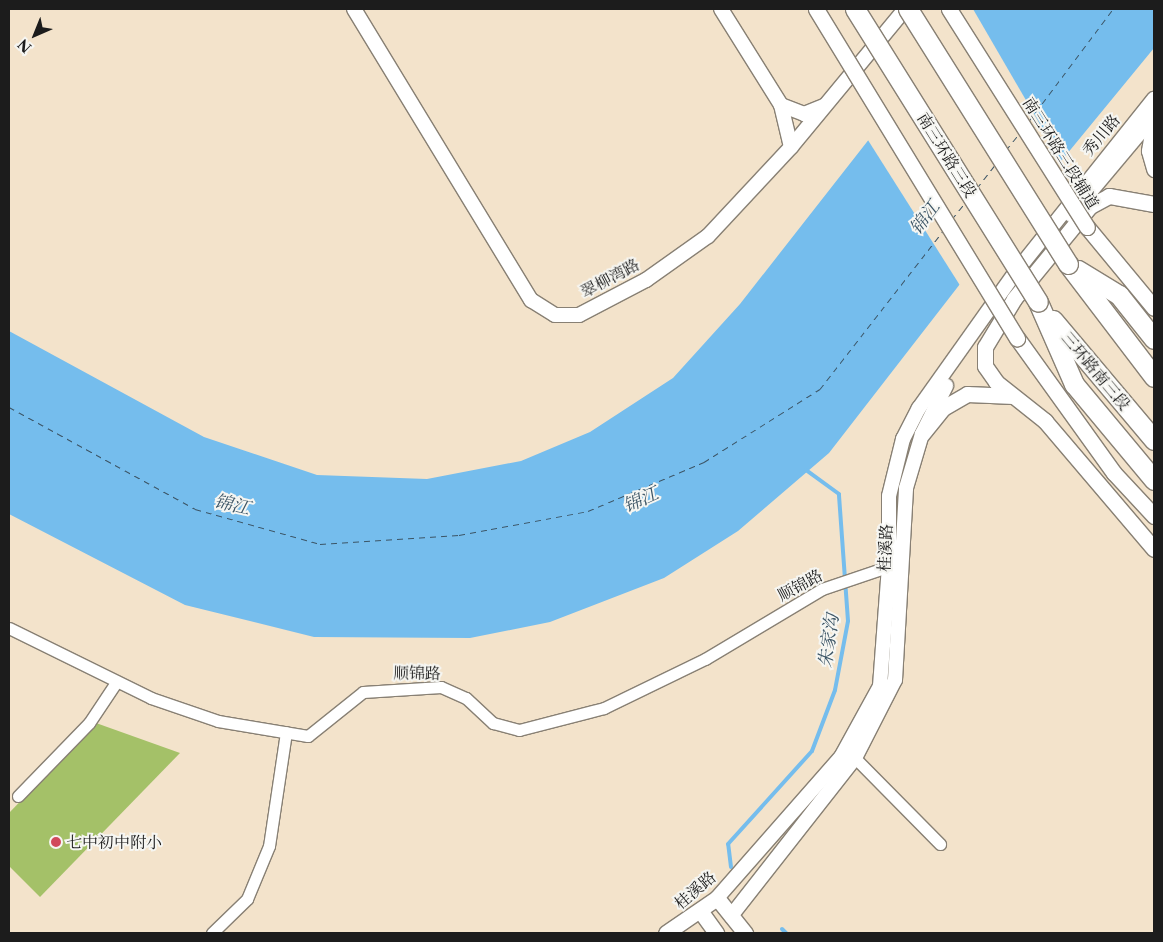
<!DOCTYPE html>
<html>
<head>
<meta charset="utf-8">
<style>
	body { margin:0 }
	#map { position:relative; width:1163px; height:942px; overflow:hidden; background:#f3e3cb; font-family:"Libre Caslon Text","Noto Serif SC",serif }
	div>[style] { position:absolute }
	.green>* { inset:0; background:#a4c168 }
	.water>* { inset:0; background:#75bded }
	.pier>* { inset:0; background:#f3e3cb }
	.stream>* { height:4px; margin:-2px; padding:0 2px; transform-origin:2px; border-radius:2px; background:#75bded }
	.ferry>* { height:1px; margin-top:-0.5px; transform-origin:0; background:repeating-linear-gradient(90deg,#3b5465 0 6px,transparent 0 11px) }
	.roads { filter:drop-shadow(1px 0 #888074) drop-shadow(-1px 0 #888074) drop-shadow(0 1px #888074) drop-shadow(0 -1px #888074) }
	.minor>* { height:11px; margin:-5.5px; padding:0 5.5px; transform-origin:5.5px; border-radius:5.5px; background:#fff }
	.tertiary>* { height:14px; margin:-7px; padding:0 7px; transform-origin:7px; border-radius:7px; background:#fff }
	.secondary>* { height:15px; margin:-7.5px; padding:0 7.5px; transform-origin:7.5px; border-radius:7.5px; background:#fff }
	.trunk>* { height:19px; margin:-9.5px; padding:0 9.5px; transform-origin:9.5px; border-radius:9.5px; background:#fff }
	.bridges { filter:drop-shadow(1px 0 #888074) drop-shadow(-1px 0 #888074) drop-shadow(0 1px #888074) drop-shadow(0 -1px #888074) }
	.secondary-bridge>* { height:15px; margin:-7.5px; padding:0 7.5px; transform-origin:7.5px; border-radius:7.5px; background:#fff }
	.trunk-bridge>* { height:19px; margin:-9.5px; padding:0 9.5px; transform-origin:9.5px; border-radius:9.5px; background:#fff }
	.dots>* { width:14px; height:14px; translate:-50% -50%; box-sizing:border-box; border:2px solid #f6f6f2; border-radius:50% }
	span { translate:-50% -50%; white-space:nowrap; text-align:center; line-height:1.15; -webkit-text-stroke:4px #f6f6f2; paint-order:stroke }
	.street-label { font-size:16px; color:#1c1c1c }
	.poi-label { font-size:16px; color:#1c1c1c }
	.left { translate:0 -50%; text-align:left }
	.water-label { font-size:18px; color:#3b5465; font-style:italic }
	.frame { position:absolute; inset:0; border:10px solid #1c1c1c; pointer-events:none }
	.north { position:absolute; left:10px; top:10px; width:50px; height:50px; -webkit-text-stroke:4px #f6f6f2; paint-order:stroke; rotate:224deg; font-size:14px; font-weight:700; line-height:20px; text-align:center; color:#1c1c1c }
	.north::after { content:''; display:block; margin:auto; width:18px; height:22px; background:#1c1c1c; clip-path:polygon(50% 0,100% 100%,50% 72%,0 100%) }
</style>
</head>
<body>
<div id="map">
	<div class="green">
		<i style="clip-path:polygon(96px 723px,180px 753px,40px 897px,9px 866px,9px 813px)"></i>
	</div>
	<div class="water">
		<i style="clip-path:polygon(971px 9px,1154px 9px,1154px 48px,960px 284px,829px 453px,738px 531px,664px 578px,550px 622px,470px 638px,314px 637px,185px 605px,9px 514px,9px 331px,204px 437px,317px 475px,427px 479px,521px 461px,590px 432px,673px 378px,740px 304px)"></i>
	</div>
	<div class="pier">
		<i style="clip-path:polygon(967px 9px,973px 9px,1063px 164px,961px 287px,866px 137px)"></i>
	</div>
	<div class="stream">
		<i style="left:731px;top:867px;width:23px;rotate:-97deg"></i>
		<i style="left:728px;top:844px;width:125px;rotate:-47.9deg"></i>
		<i style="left:812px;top:751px;width:65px;rotate:-69.3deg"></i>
		<i style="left:835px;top:690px;width:70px;rotate:-79.3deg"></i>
		<i style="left:848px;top:621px;width:127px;rotate:-94.1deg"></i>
		<i style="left:839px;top:494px;width:41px;rotate:-144deg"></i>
		<i style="left:782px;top:929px;width:6px;rotate:45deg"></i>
	</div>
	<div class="ferry">
		<i style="left:1029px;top:121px;width:140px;rotate:-53.1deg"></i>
		<i style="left:1006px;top:150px;width:21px;rotate:-51deg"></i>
		<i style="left:977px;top:188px;width:29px;rotate:-52deg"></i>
		<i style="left:952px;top:219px;width:21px;rotate:-51deg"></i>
		<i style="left:9px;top:407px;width:212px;rotate:28.7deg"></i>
		<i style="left:195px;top:509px;width:130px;rotate:15.6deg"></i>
		<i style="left:320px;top:544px;width:139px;rotate:-3.7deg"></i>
		<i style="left:459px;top:535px;width:131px;rotate:-10.5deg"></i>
		<i style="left:588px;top:511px;width:126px;rotate:-22.9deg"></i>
		<i style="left:704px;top:462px;width:137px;rotate:-32.2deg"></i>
		<i style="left:820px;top:389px;width:202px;rotate:-52.1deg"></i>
	</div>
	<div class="roads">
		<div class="minor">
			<i style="left:9px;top:628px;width:158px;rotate:26.2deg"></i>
			<i style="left:151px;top:698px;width:71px;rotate:18.9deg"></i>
			<i style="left:218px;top:721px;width:91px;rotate:9.5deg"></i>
			<i style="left:308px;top:736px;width:70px;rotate:-38.7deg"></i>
			<i style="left:363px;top:692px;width:78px;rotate:-3.7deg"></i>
			<i style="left:441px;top:687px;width:27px;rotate:24deg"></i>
			<i style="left:466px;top:698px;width:37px;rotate:43deg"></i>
			<i style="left:493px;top:723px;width:27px;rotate:15deg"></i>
			<i style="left:519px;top:730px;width:88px;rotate:-14.5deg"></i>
			<i style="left:604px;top:708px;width:112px;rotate:-25.9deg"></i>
			<i style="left:705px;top:659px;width:136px;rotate:-30.9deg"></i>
			<i style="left:822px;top:589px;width:78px;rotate:-18.7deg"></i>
			<i style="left:855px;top:758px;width:121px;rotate:45.3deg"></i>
			<i style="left:18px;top:796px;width:102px;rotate:-45.8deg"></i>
			<i style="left:89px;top:723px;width:50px;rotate:-56.3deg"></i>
			<i style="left:212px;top:933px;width:49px;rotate:-44.2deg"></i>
			<i style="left:247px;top:899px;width:57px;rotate:-67.5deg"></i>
			<i style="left:269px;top:846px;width:115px;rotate:-81.5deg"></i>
		</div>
		<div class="tertiary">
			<i style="left:354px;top:9px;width:341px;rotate:58.7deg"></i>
			<i style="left:531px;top:300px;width:28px;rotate:32deg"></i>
			<i style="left:555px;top:315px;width:24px"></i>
			<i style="left:579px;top:315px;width:76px;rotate:-27.6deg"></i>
			<i style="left:646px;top:280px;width:76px;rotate:-35.4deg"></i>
			<i style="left:708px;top:236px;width:122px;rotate:-47deg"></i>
			<i style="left:791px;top:147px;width:179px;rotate:-50.4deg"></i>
			<i style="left:721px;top:9px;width:113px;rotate:58deg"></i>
			<i style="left:781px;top:105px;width:43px;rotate:76.6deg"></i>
			<i style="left:781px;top:105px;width:25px;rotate:21deg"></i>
			<i style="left:804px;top:114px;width:22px;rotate:-22deg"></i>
			<i style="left:1071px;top:215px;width:129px;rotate:-50deg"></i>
			<i style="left:717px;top:898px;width:188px;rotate:-48.7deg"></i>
			<i style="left:841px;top:757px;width:81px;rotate:-61.2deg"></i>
			<i style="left:880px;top:686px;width:121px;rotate:-85.7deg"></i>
			<i style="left:889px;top:565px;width:69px;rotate:-90deg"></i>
			<i style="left:889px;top:496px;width:59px;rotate:-76.2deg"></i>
			<i style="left:903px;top:439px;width:35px;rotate:-63deg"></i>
			<i style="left:919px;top:408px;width:166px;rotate:-54.6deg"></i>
			<i style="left:1015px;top:273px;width:223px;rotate:-51.4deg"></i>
			<i style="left:731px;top:916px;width:201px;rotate:-51.9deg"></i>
			<i style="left:855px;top:758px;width:88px;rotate:-62.9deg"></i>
			<i style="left:895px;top:680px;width:192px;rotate:-86.7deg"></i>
			<i style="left:906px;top:488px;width:56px;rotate:-73.5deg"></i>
			<i style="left:922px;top:434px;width:54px;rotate:-63.4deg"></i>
		</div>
		<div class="secondary">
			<i style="left:1154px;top:122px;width:29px;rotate:100deg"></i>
			<i style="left:1149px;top:151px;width:19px;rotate:74deg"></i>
			<i style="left:1154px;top:204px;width:46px;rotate:-169.9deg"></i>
			<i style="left:1109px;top:196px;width:21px;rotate:152deg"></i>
			<i style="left:1090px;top:206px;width:120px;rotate:129.3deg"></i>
			<i style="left:1014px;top:299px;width:56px;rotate:121.1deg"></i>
			<i style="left:985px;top:347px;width:19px;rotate:90deg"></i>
			<i style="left:985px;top:366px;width:19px;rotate:55deg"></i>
			<i style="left:996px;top:382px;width:63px;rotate:38.5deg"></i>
			<i style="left:1045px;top:421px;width:168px;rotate:49.6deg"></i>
			<i style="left:1087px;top:227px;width:105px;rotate:50.4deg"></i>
			<i style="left:1017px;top:338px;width:166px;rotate:54.3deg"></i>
			<i style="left:1114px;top:473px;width:59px;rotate:47.1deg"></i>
			<i style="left:922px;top:434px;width:33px;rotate:-51deg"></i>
			<i style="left:943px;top:408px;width:28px;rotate:-30deg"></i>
			<i style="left:967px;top:394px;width:46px;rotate:2.5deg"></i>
			<i style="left:701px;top:912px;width:26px;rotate:54deg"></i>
			<i style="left:666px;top:933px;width:62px;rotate:-34.5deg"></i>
			<i style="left:717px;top:898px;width:45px;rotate:51.3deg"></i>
		</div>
		<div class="trunk">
			<i style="left:1068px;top:264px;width:142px;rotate:52.7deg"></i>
			<i style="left:1078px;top:270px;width:48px;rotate:31.4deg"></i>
			<i style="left:1119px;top:295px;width:56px;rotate:51.5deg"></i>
			<i style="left:1038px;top:302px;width:90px;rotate:66.3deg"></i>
			<i style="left:1074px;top:384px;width:125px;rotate:50.2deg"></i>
			<i style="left:1053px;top:320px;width:157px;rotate:49.9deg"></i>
		</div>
	</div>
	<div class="bridges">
		<div class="secondary-bridge">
			<i style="left:816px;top:9px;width:386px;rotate:58.6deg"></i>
			<i style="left:949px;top:9px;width:258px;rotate:57.7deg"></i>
		</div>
		<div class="trunk-bridge">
			<i style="left:855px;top:9px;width:345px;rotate:58deg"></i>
			<i style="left:908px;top:9px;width:301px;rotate:57.9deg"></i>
		</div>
	</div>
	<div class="dots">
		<i style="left:56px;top:842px;background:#d1495b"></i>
	</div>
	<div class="street-label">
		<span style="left:1101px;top:135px;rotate:-50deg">秀川路</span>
		<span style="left:1061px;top:153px;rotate:58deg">南三环路三段辅道</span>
		<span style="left:947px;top:155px;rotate:58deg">南三环路三段</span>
		<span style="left:610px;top:278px;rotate:-28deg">翠柳湾路</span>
		<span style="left:1096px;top:371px;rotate:50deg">三环路南三段</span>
		<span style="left:885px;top:548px;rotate:-87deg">桂溪路</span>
		<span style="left:800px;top:585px;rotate:-28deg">顺锦路</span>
		<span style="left:417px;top:673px;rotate:1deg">顺锦路</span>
		<span style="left:695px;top:890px;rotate:-40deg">桂溪路</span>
	</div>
	<div class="poi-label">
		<span class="left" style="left:66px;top:842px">七中初中附小</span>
	</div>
	<div class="water-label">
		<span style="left:925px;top:218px;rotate:-53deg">锦江</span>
		<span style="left:641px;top:500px;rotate:-24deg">锦江</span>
		<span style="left:232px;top:505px;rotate:13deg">锦江</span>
		<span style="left:829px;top:641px;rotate:-82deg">朱家沟</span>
	</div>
	<div class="frame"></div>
	<div class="north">N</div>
</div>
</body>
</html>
